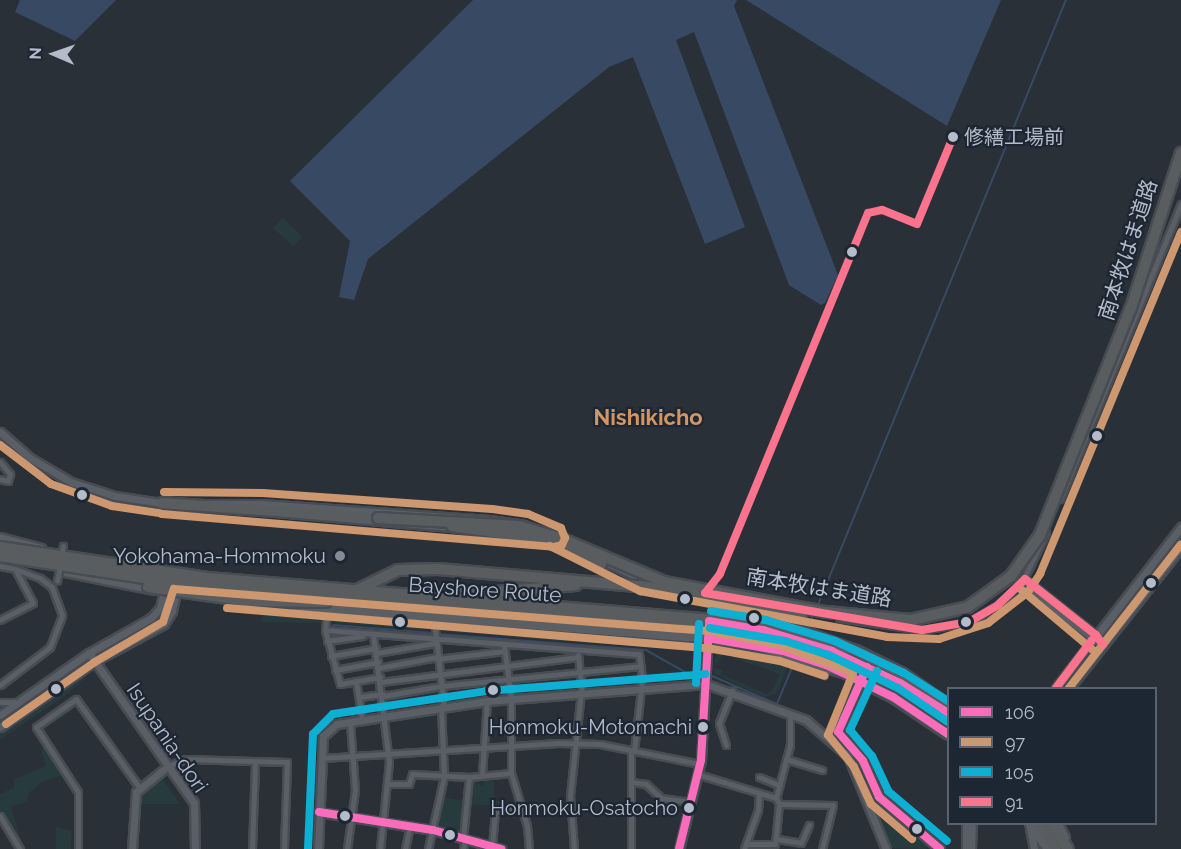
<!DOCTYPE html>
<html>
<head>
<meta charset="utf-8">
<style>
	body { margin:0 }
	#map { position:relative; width:1181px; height:849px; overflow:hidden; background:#2a3038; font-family:Raleway,"Noto Sans JP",sans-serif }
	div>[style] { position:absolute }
	.green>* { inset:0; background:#273a3e }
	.water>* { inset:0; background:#384963 }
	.stream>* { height:1.5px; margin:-0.75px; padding:0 0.75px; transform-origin:0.75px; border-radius:0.75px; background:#384963 }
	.roads { filter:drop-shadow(2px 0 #484c53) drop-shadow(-2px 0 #484c53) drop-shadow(0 2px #484c53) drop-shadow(0 -2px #484c53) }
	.minor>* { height:5px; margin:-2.5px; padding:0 2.5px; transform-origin:2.5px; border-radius:2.5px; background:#5a5e66 }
	.tertiary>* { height:7px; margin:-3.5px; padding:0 3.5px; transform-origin:3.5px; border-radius:3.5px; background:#5a5e66 }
	.trunk>* { height:9px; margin:-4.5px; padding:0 4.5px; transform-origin:4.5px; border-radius:4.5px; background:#5b5f64 }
	.motorway>* { height:10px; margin:-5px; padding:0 5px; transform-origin:5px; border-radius:5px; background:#5a5d60 }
	.bridges { filter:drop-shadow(2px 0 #484c53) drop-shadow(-2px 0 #484c53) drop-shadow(0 2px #484c53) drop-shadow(0 -2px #484c53) }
	.pedestrian-bridge>* { height:4.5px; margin:-2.25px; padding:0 2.25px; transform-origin:2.25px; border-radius:2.25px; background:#5a5e66 }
	.motorway-bridge>* { height:10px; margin:-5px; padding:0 5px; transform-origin:5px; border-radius:5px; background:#5a5d60 }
	.bus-1>* { height:8px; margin:-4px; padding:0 4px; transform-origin:4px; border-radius:4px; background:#fb6dba }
	.bus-2>* { height:8px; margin:-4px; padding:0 4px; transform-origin:4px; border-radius:4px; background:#cd976f }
	.bus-3>* { height:8px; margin:-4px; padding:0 4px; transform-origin:4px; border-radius:4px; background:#0dafd3 }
	.bus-4>* { height:8px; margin:-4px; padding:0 4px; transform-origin:4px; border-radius:4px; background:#fc738d }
	.dots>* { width:16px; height:16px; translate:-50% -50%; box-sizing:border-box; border:3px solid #1d2633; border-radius:50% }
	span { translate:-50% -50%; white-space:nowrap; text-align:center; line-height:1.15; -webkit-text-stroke:4.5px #1d2633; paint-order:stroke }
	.bus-label { font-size:20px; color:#b4bcc9 }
	.left { translate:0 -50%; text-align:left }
	.right { translate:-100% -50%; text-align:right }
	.street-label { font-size:21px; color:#b4bcc9 }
	.poi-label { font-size:21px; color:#b4bcc9 }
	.neighbourhood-label { font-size:22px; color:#d59563; font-weight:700 }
	.legend { position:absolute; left:947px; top:687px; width:210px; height:138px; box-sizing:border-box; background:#1d2633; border:2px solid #59626f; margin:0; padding:8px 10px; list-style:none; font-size:18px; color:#b4bcc9 }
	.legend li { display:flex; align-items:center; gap:12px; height:30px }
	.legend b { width:30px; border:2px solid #59626f }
	.north { position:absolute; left:24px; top:24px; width:60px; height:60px; -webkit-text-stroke:4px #1d2633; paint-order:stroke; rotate:272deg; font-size:16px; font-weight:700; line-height:24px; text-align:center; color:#b4bcc9 }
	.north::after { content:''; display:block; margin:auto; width:21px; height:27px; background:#b4bcc9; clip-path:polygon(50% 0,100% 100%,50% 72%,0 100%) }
</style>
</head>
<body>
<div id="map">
	<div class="green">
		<i style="clip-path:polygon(283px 218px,302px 237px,293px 246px,273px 228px)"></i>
		<i style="clip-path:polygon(262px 615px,320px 617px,323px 620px,323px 623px,261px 622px)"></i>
		<i style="clip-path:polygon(333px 618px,423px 624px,423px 630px,332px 623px)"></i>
		<i style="clip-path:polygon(443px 626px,573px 636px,573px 642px,439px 631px)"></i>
		<i style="clip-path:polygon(579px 636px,698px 646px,701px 648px,700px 651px,579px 642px)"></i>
		<i style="clip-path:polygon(718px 648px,785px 661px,788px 665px,777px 693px,764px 697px,713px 673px,714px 668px,723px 670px,721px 675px,767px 694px,772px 691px,780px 674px,723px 654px,718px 663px,714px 663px)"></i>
		<i style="clip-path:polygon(89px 674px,69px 693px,0 740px,0 731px)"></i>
		<i style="clip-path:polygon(40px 747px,48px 748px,65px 774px,41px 782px,29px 793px,27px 801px,11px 807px,22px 844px,0 811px,0 794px,15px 787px,13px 780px,46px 766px)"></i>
		<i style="clip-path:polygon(160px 775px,180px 804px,142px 804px,137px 800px)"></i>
		<i style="clip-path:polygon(494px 775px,494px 800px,504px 801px,506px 807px,469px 804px,471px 779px,483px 786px,484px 776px)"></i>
		<i style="clip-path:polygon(443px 797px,464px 801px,460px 834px,439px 828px)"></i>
		<i style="clip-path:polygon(877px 807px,928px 844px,926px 849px,891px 848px)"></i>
		<i style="clip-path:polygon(56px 827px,72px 831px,71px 849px,56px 849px)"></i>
	</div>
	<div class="water">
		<i style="clip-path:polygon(20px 0,116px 0,75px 41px,15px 12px)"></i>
		<i style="clip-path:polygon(473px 0,737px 0,734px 6px,838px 275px,825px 303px,821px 305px,789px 285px,694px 32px,676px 40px,745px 227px,705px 244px,633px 57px,609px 67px,368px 259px,354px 300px,339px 297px,350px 241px,290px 181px)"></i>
		<i style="clip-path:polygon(746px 0,1001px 0,947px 126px)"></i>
	</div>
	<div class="stream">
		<i style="left:818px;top:605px;width:654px;rotate:-67.71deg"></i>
		<i style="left:333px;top:625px;width:100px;rotate:4.6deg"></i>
		<i style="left:807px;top:630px;width:16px;rotate:-68deg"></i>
		<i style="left:438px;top:634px;width:209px;rotate:4.4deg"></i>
		<i style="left:646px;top:650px;width:47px;rotate:29.3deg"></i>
		<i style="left:687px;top:673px;width:15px;rotate:4deg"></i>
		<i style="left:710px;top:675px;width:73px;rotate:23.4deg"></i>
		<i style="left:777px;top:704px;width:44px;rotate:-67.5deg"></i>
	</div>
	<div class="roads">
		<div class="minor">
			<i style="left:0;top:462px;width:16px;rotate:50deg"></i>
			<i style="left:10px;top:474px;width:7px;rotate:106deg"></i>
			<i style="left:8px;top:481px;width:8px;rotate:-166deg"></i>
			<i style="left:1060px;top:499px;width:319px;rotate:-67.7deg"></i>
			<i style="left:162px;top:503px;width:100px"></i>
			<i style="left:262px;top:503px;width:229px;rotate:4deg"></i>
			<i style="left:490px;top:519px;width:34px;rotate:8deg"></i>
			<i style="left:524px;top:524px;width:34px;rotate:23deg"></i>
			<i style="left:555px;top:537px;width:394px;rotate:-175.1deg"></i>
			<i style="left:601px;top:561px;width:53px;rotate:24.6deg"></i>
			<i style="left:0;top:566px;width:15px;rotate:11deg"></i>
			<i style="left:15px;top:569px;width:38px;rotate:62deg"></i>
			<i style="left:33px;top:603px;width:37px;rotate:153deg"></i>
			<i style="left:1025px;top:579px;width:90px;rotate:38.3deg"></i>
			<i style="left:1096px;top:635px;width:12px;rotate:55deg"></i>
			<i style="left:1021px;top:584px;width:95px;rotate:37.7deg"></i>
			<i style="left:432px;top:603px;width:104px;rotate:83.4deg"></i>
			<i style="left:327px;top:609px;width:21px;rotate:95deg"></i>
			<i style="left:325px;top:630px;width:56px;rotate:74.5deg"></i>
			<i style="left:340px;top:684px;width:41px;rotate:-9.9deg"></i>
			<i style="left:839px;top:618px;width:84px;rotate:8.2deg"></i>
			<i style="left:922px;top:630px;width:48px;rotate:-9.7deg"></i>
			<i style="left:969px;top:622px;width:34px;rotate:-30deg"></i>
			<i style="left:998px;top:605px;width:31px;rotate:-42deg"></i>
			<i style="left:1021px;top:584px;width:57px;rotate:-63.9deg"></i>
			<i style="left:325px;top:630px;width:315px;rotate:4.4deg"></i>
			<i style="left:639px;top:654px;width:26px;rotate:83deg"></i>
			<i style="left:642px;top:680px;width:71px;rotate:96.4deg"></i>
			<i style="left:373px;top:635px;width:128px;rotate:82.8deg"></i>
			<i style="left:389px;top:762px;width:87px;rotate:95.9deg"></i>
			<i style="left:327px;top:641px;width:36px;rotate:-8deg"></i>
			<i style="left:504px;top:645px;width:54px;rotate:82.6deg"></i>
			<i style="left:511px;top:699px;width:74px;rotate:90deg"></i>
			<i style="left:511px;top:773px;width:55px;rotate:73.2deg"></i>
			<i style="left:527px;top:826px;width:23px;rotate:85deg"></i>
			<i style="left:377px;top:653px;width:59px;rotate:-9.8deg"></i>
			<i style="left:578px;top:655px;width:37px;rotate:84deg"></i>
			<i style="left:331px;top:656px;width:46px;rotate:-10.1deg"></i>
			<i style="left:437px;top:659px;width:68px;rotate:-6.7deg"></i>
			<i style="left:378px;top:668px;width:60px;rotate:-10.6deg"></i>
			<i style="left:335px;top:670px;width:44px;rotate:-10.5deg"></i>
			<i style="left:356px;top:681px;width:39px;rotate:81deg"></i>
			<i style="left:381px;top:682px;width:199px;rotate:-7.2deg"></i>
			<i style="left:0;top:685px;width:63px;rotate:-37.2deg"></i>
			<i style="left:50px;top:647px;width:34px;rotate:-69deg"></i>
			<i style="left:62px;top:615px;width:30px;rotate:-110deg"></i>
			<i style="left:52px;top:587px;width:15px;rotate:-143deg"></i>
			<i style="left:40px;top:578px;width:27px;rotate:-160deg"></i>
			<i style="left:383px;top:696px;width:59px;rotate:-9.8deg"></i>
			<i style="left:441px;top:686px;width:200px;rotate:-5.7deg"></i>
			<i style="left:359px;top:697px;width:24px;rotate:-7deg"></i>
			<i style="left:0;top:702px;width:18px"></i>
			<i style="left:726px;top:745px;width:23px;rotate:-108deg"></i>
			<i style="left:719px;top:723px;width:35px;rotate:-68deg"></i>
			<i style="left:631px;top:751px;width:98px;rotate:90deg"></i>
			<i style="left:322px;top:758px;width:237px;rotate:-3.6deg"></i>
			<i style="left:559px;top:743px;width:41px;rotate:1.4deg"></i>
			<i style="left:600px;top:744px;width:102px;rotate:11.3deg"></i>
			<i style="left:786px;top:759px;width:38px;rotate:17deg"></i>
			<i style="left:168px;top:766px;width:18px;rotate:-22deg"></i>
			<i style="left:185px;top:759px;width:102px;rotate:1.7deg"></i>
			<i style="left:287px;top:762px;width:87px;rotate:92deg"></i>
			<i style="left:482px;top:774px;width:73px;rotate:-86.1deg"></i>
			<i style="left:697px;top:774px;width:83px;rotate:16.9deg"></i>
			<i style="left:776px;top:798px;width:7px;rotate:63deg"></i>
			<i style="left:779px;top:804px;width:40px;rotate:95.7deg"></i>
			<i style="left:775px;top:844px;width:28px;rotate:180deg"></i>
			<i style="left:759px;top:777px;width:22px;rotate:22deg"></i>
			<i style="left:631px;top:782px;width:15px;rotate:8deg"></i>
			<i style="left:646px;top:784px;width:21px;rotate:43deg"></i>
			<i style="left:661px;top:798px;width:29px;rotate:8deg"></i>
			<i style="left:388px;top:784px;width:21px"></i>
			<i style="left:409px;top:784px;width:10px;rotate:-73deg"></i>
			<i style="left:412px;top:774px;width:57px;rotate:3deg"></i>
			<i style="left:469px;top:777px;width:42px;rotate:-5.4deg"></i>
			<i style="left:776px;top:798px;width:55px;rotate:-75.2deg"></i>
			<i style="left:790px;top:745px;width:30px;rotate:-90deg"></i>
			<i style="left:779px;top:804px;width:54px;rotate:1.1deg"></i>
			<i style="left:833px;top:805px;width:45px;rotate:104deg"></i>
			<i style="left:0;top:816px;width:39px;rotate:59deg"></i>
			<i style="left:463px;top:838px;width:61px;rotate:-84.4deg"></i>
			<i style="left:777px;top:839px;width:24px;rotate:9deg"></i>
			<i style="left:801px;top:843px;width:20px;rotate:-66deg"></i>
			<i style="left:492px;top:846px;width:34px;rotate:-85deg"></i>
			<i style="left:495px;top:812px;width:27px;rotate:-13deg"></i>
			<i style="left:78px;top:849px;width:57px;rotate:-90deg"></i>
			<i style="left:78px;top:792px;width:77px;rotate:-122.9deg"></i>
			<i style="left:36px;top:727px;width:49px;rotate:-35deg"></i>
			<i style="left:76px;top:699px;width:108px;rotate:54.4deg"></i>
			<i style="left:252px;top:849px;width:88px;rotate:-88deg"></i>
			<i style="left:347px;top:849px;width:60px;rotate:-82.3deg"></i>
			<i style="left:355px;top:790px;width:68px;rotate:-94.2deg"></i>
			<i style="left:405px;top:849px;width:24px;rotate:-78deg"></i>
			<i style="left:428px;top:849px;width:75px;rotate:-77.6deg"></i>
			<i style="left:444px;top:776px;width:70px;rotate:-92.5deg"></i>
			<i style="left:463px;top:849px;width:10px;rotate:-79deg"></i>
			<i style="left:574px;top:849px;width:53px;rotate:-94.3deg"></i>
			<i style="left:570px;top:796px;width:105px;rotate:-84deg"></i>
			<i style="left:744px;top:849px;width:41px;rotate:-70.3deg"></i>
			<i style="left:758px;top:810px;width:16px;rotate:-86deg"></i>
		</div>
		<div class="tertiary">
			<i style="left:0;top:432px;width:40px;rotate:41deg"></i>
			<i style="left:30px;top:458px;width:48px;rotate:30.3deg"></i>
			<i style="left:71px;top:482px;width:46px;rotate:17.7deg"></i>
			<i style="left:115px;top:496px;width:48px;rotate:8.5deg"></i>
			<i style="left:89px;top:653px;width:183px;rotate:55deg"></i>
			<i style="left:194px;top:803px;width:46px;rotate:88.8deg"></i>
			<i style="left:867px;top:667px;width:71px;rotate:114deg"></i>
			<i style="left:838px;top:732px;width:38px;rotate:49deg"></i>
			<i style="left:863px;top:761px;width:39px;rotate:66deg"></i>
			<i style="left:879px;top:797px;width:80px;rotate:40.4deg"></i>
			<i style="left:1056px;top:688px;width:204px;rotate:-52.2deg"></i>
			<i style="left:1069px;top:688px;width:180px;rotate:-51.5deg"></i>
			<i style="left:0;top:715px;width:108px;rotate:-34.9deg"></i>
			<i style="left:89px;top:653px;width:71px;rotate:-29.4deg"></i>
			<i style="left:151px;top:618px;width:13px;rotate:-48deg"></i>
			<i style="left:160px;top:608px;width:23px;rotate:-77deg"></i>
			<i style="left:0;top:727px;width:116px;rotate:-34.8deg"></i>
			<i style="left:95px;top:661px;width:78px;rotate:-28.2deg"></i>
			<i style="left:164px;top:624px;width:15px;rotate:-58deg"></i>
			<i style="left:172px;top:611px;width:24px;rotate:-78deg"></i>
			<i style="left:319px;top:812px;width:115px;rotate:9deg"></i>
			<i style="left:433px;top:830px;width:71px;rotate:15.6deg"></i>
			<i style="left:1058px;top:824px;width:15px;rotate:62deg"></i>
			<i style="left:1030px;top:828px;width:21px;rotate:79deg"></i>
			<i style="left:132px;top:849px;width:57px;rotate:-86deg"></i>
			<i style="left:136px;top:792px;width:41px;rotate:-39.1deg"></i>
			<i style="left:318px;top:849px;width:113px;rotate:-87.5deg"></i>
			<i style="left:323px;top:736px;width:18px;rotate:-41deg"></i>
			<i style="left:337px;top:724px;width:152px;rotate:-8.7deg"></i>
			<i style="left:487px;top:701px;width:220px;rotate:-4.4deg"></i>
			<i style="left:706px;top:684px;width:106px;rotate:19.8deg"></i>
			<i style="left:806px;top:720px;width:55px;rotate:40.6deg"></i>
			<i style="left:848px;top:756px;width:100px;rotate:67.8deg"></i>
			<i style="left:679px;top:849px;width:92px;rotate:-76.1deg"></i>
			<i style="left:701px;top:760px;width:124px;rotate:-86.8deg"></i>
			<i style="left:966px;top:849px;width:25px;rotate:-90deg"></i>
			<i style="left:971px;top:849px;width:25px;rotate:-88deg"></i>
		</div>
		<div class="trunk">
			<i style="left:0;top:538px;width:42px;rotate:15deg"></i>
			<i style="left:65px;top:571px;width:91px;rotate:11.4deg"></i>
			<i style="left:296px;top:606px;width:413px;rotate:4.4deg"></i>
			<i style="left:708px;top:638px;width:51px;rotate:9.1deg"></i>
			<i style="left:758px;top:646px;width:92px;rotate:17.1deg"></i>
			<i style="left:846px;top:673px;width:53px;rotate:27.1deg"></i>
			<i style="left:893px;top:697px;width:66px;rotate:33.9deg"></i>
			<i style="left:745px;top:627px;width:85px;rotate:15.7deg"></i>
			<i style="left:913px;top:690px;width:42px;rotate:33.3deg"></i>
			<i style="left:1030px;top:824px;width:31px;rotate:54deg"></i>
		</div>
		<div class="motorway">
			<i style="left:162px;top:503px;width:217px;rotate:4deg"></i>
			<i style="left:432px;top:594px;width:64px;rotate:-1.8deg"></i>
			<i style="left:1039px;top:824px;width:30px;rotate:56deg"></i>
			<i style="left:1051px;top:824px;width:30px;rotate:56deg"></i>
		</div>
	</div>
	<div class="bridges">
		<div class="pedestrian-bridge">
			<i style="left:61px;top:555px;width:9px;rotate:-77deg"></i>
			<i style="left:57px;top:581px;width:15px;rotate:-79deg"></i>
		</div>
		<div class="motorway-bridge">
			<i style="left:378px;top:518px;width:141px;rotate:3.2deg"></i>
			<i style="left:519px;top:526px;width:43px;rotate:16.3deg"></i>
			<i style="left:560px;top:538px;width:113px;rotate:22.9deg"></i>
			<i style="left:664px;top:582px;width:165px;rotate:10.5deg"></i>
			<i style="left:826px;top:612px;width:85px;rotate:5.4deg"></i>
			<i style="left:911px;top:620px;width:58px;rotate:-12.8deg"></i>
			<i style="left:968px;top:607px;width:53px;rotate:-35.8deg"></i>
			<i style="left:1011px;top:576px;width:50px;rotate:-54.7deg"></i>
			<i style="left:1040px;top:535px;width:245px;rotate:-68.2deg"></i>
			<i style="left:1131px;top:308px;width:163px;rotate:-72.1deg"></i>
			<i style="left:452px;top:526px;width:90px;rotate:8.3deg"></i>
			<i style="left:541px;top:539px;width:65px;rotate:22.6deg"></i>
			<i style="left:0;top:547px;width:210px;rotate:8.5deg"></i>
			<i style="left:208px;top:578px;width:556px;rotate:4.75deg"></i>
			<i style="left:762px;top:624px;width:50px;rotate:12.7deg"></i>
			<i style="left:811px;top:635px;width:48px;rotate:19.6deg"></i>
			<i style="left:856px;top:651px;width:52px;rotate:26.1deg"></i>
			<i style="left:903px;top:674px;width:55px;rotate:35.4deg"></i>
			<i style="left:0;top:556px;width:211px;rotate:8.7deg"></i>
			<i style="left:209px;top:588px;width:470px;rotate:4.4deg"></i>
			<i style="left:678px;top:624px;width:83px;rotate:7.6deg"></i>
			<i style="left:760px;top:635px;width:96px;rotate:16.4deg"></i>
			<i style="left:852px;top:662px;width:52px;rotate:26.1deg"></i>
			<i style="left:899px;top:685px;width:60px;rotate:35.5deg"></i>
			<i style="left:148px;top:587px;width:100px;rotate:8deg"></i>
			<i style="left:247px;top:601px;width:79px;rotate:0.7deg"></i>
			<i style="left:355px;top:591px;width:48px;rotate:-26deg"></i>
			<i style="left:398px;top:570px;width:40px;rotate:-1.4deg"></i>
			<i style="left:438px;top:569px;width:211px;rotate:4.9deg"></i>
			<i style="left:648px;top:587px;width:156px;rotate:10.4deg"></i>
			<i style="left:496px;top:592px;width:80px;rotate:-5deg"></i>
		</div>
	</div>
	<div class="bus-1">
		<i style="left:709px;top:621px;width:55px;rotate:9.5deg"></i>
		<i style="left:763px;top:630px;width:72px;rotate:16.9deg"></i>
		<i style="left:832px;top:651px;width:75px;rotate:25.2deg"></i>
		<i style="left:900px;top:683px;width:57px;rotate:32deg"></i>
		<i style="left:708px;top:638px;width:76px;rotate:9.8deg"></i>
		<i style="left:783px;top:651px;width:45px;rotate:18deg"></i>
		<i style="left:826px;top:665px;width:74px;rotate:25.5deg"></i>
		<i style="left:893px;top:697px;width:66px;rotate:33.9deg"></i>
		<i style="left:867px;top:667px;width:71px;rotate:114deg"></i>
		<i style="left:838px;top:732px;width:38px;rotate:49deg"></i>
		<i style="left:863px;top:761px;width:39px;rotate:66deg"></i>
		<i style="left:879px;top:797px;width:80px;rotate:40.4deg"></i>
		<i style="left:319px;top:812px;width:115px;rotate:9deg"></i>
		<i style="left:433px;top:830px;width:71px;rotate:15.6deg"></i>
		<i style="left:679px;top:849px;width:92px;rotate:-76.1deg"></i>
		<i style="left:701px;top:760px;width:135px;rotate:-86.6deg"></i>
	</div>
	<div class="bus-2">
		<i style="left:0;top:445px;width:64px;rotate:37.4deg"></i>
		<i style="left:51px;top:484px;width:65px;rotate:19.8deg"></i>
		<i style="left:112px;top:506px;width:48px;rotate:8.5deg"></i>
		<i style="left:162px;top:514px;width:393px;rotate:4.8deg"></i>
		<i style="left:554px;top:547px;width:8px;rotate:-14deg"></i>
		<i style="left:562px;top:545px;width:8px;rotate:-67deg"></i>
		<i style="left:565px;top:538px;width:11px;rotate:-112deg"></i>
		<i style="left:561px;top:528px;width:36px;rotate:-157deg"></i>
		<i style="left:528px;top:514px;width:36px;rotate:-172deg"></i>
		<i style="left:492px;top:509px;width:230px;rotate:-176deg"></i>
		<i style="left:263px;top:493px;width:99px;rotate:-179.4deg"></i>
		<i style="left:550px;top:546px;width:101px;rotate:26.6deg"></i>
		<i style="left:640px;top:591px;width:251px;rotate:10.5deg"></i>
		<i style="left:887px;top:637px;width:52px;rotate:2.2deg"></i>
		<i style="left:939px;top:639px;width:52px;rotate:-18.1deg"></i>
		<i style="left:988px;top:623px;width:51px;rotate:-37.8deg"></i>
		<i style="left:1028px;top:592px;width:22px;rotate:-56deg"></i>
		<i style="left:1040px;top:574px;width:370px;rotate:-67.6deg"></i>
		<i style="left:1018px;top:587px;width:99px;rotate:40.1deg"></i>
		<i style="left:227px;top:608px;width:482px;rotate:4.8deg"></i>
		<i style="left:707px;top:648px;width:74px;rotate:10.1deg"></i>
		<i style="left:780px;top:661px;width:47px;rotate:18.4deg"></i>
		<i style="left:1069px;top:688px;width:182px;rotate:-52.1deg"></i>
		<i style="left:6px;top:724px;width:108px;rotate:-34.9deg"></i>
		<i style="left:95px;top:662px;width:79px;rotate:-30.5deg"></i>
		<i style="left:163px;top:622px;width:35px;rotate:-72deg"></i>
		<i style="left:174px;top:589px;width:536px;rotate:4.5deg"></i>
		<i style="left:708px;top:631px;width:73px;rotate:11deg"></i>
		<i style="left:780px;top:645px;width:78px;rotate:21deg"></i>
		<i style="left:853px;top:673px;width:67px;rotate:112deg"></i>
		<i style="left:828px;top:735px;width:41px;rotate:50.9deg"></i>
		<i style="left:854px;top:767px;width:41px;rotate:65.3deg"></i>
		<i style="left:871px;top:804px;width:54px;rotate:40.5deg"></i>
	</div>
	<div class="bus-3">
		<i style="left:711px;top:611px;width:56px;rotate:9.3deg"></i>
		<i style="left:766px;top:620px;width:72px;rotate:16.9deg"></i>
		<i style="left:835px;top:641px;width:76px;rotate:24.9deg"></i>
		<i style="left:904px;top:673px;width:52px;rotate:32.5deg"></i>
		<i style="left:710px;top:628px;width:76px;rotate:9.8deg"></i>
		<i style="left:785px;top:641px;width:46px;rotate:17.7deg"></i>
		<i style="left:829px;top:655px;width:76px;rotate:25.6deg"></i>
		<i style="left:898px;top:688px;width:60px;rotate:34.2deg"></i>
		<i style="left:877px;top:671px;width:65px;rotate:114.6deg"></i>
		<i style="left:850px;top:730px;width:34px;rotate:50deg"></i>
		<i style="left:872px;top:756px;width:38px;rotate:65deg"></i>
		<i style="left:888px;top:791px;width:77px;rotate:40.3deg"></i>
		<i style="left:696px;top:683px;width:59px;rotate:-87.1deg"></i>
		<i style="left:308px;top:849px;width:115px;rotate:-87.5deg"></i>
		<i style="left:313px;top:734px;width:28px;rotate:-45deg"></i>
		<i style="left:333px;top:714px;width:155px;rotate:-8.5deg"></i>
		<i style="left:486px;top:691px;width:220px;rotate:-4.4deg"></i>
	</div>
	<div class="bus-4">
		<i style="left:953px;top:137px;width:94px;rotate:112.5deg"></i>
		<i style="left:917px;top:224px;width:38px;rotate:-158deg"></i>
		<i style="left:882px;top:210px;width:14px;rotate:168deg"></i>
		<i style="left:868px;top:213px;width:390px;rotate:112.3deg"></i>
		<i style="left:720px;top:574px;width:24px;rotate:128deg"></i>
		<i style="left:705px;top:593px;width:220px;rotate:9.7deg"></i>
		<i style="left:922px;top:630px;width:48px;rotate:-9.7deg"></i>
		<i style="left:969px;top:622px;width:34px;rotate:-30deg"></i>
		<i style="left:998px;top:605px;width:37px;rotate:-44deg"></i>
		<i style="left:1025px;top:579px;width:90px;rotate:38.3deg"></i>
		<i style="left:1096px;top:635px;width:12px;rotate:55deg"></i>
		<i style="left:1056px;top:688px;width:60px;rotate:-53.1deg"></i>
	</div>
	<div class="dots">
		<i style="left:953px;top:137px;background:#b4bcc9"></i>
		<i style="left:852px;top:252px;background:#b4bcc9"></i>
		<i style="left:1097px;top:436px;background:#b4bcc9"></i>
		<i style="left:82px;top:495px;background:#b4bcc9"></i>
		<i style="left:340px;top:556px;background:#848b96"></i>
		<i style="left:1151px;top:583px;background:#b4bcc9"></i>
		<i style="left:685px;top:599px;background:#b4bcc9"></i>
		<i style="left:754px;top:618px;background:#b4bcc9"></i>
		<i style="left:400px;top:622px;background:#b4bcc9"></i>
		<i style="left:966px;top:622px;background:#b4bcc9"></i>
		<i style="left:56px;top:689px;background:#b4bcc9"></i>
		<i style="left:493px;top:690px;background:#b4bcc9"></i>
		<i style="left:703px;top:727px;background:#b4bcc9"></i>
		<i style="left:689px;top:808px;background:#b4bcc9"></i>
		<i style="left:345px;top:816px;background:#b4bcc9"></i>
		<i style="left:917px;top:829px;background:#b4bcc9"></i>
		<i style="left:450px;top:835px;background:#b4bcc9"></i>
	</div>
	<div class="bus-label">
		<span class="left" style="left:964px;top:137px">修繕工場前</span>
		<span class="right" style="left:692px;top:727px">Honmoku-Motomachi</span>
		<span class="right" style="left:678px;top:808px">Honmoku-Osatocho</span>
	</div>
	<div class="street-label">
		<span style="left:1128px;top:250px;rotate:-72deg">南本牧はま道路</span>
		<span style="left:819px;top:588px;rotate:9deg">南本牧はま道路</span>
		<span style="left:485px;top:590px;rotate:4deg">Bayshore Route</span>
		<span style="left:167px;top:738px;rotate:56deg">Isupania-dori</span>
	</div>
	<div class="poi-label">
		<span class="right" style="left:326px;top:556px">Yokohama-Hommoku</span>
	</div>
	<div class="neighbourhood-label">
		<span style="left:648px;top:418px">Nishikicho</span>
	</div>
	<ul class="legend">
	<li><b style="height:8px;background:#fb6dba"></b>106</li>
	<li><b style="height:8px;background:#cd976f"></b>97</li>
	<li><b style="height:8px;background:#0dafd3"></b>105</li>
	<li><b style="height:8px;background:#fc738d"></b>91</li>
	</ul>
	<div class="north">N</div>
</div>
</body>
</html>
